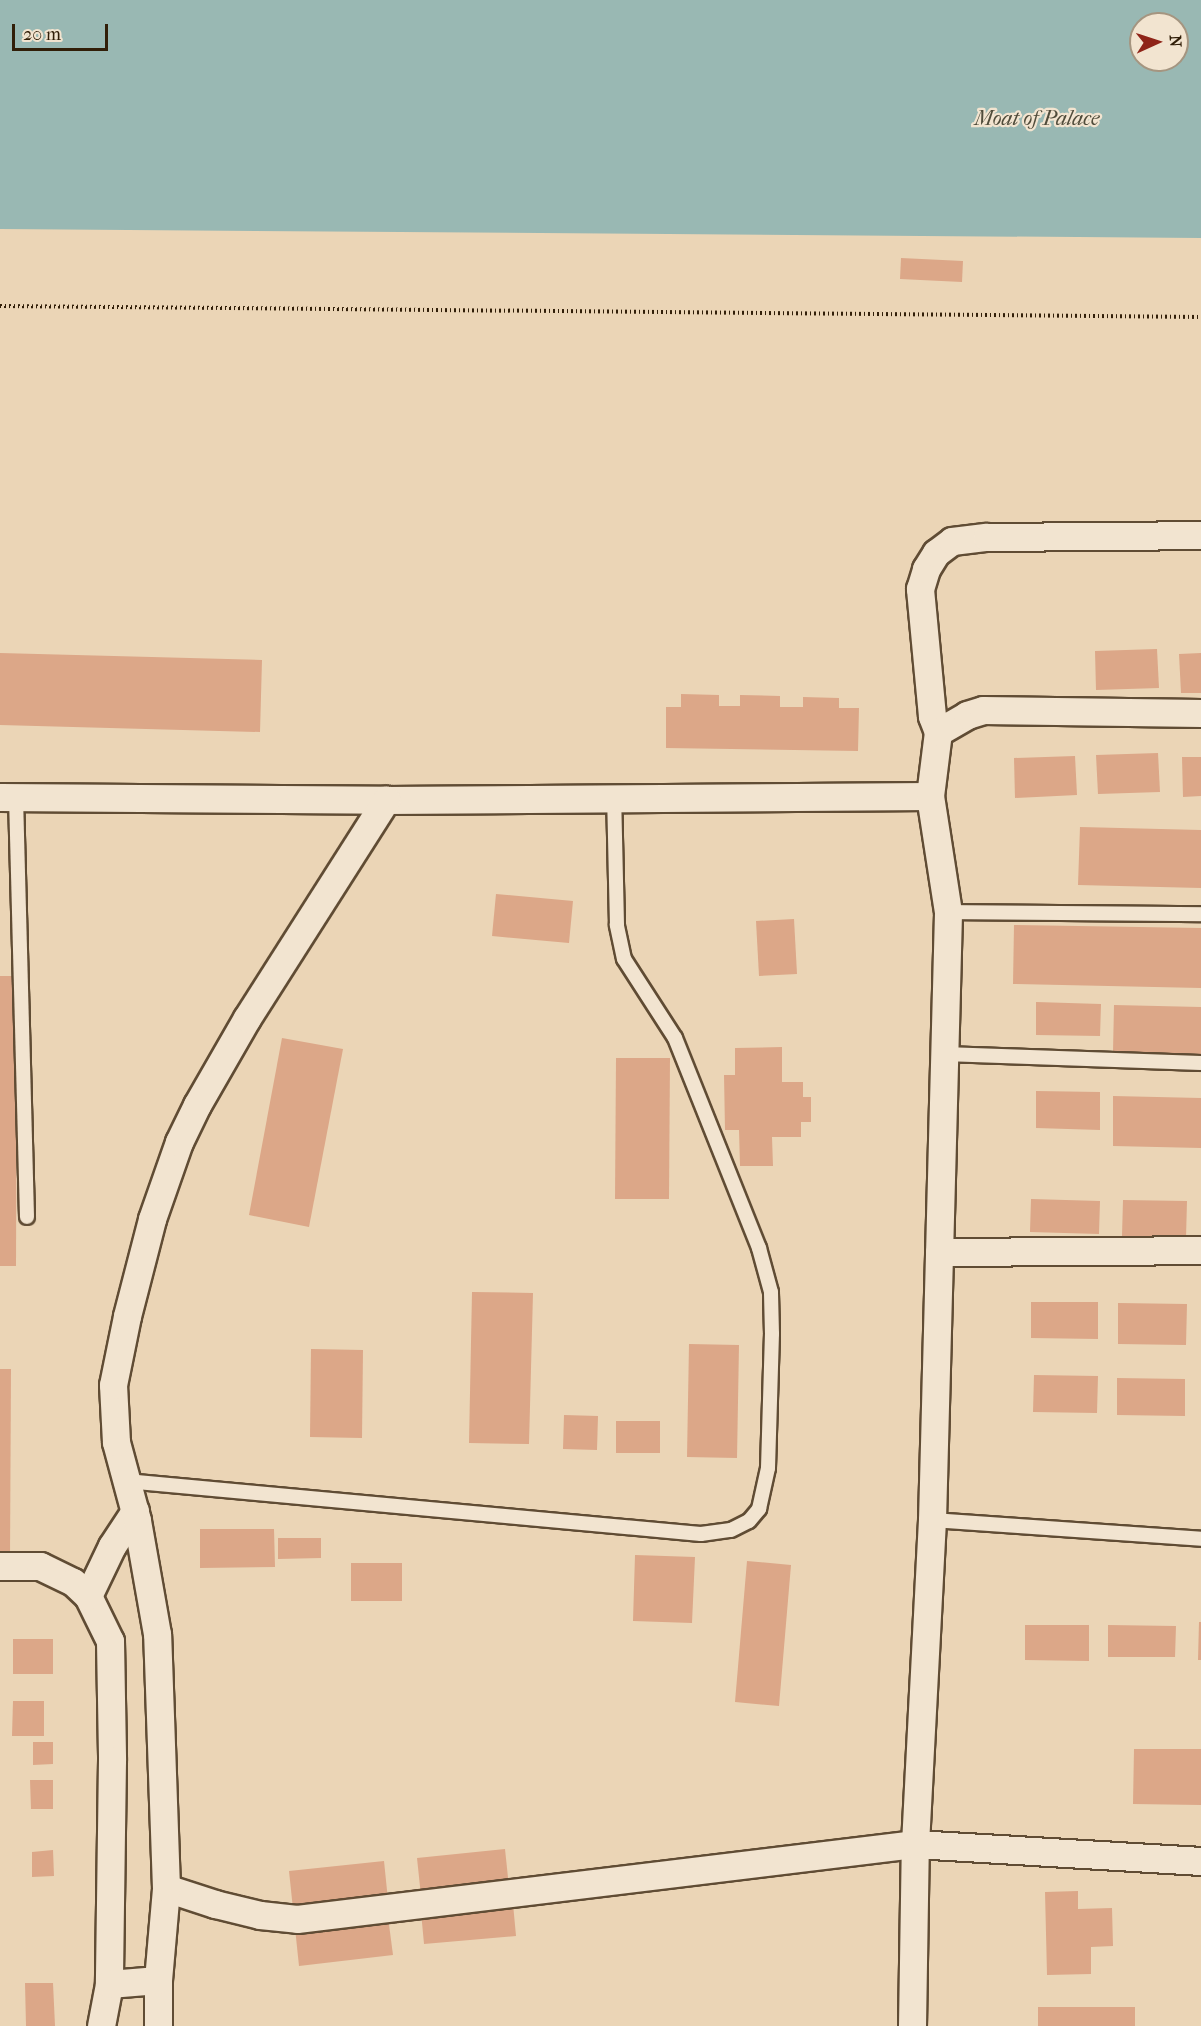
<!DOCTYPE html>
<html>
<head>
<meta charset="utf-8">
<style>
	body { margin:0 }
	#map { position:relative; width:1201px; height:2026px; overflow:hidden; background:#ebd5b6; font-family:"IM FELL French Canon",serif }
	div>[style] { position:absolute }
	.water>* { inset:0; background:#99b8b3 }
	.building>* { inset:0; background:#dca788 }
	.path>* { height:4px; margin-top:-2px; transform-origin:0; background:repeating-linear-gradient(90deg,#311e08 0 1.5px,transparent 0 4.5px) }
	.roads { filter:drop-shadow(2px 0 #604c34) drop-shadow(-2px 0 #604c34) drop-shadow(0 2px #604c34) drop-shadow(0 -2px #604c34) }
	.lane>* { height:14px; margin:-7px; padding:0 7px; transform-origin:7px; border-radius:7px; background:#f2e4d0 }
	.street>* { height:27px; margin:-13.5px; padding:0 13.5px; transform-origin:13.5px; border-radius:13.5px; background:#f2e4d0 }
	span { translate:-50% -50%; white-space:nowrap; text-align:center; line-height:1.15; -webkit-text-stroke:4.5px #f2e4d0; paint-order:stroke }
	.water-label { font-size:21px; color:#504c3b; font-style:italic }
	.north { position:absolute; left:1129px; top:12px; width:60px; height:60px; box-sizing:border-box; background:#f2e4d0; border:2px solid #a59580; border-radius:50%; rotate:87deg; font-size:16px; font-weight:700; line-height:24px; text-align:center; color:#311e08 }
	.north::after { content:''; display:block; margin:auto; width:21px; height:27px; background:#8f2418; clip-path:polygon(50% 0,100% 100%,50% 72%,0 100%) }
	.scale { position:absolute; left:12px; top:24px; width:96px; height:27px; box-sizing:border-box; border:3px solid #311e08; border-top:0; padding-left:8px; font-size:18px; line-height:21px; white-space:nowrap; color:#311e08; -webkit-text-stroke:4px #f2e4d0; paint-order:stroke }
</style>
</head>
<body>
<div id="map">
	<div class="water">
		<i style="clip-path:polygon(evenodd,0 0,1201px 0,1201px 238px,0 229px,0 0,1141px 24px,1177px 24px,1177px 60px,1141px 60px,1141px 24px)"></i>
	</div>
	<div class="building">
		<i style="clip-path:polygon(901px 258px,963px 261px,962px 282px,900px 279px)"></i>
		<i style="clip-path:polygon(1157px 649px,1159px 688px,1096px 690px,1095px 651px)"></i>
		<i style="clip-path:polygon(0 653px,262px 660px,260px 732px,0 725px)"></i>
		<i style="clip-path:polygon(1201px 653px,1201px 693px,1181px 693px,1179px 654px)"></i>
		<i style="clip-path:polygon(681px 694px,719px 695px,719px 706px,740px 706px,740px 695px,780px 696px,780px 707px,803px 707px,803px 697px,839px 698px,839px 708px,859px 708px,858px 751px,666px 748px,666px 707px,681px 707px)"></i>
		<i style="clip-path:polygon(1158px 753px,1160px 792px,1098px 794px,1096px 755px)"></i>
		<i style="clip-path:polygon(1075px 756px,1077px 795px,1015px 798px,1014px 758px)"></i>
		<i style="clip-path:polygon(1182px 757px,1201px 757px,1201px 796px,1183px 797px)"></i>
		<i style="clip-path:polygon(1080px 827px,1201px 830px,1201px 888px,1078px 885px)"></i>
		<i style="clip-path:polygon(496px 894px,573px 901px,569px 943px,492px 936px)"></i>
		<i style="clip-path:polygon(794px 919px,797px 974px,759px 976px,756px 921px)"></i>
		<i style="clip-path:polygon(1014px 925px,1201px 928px,1201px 988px,1013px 984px)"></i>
		<i style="clip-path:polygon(0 976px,17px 976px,16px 1266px,0 1266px)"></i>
		<i style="clip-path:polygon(1036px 1002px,1101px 1004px,1100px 1036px,1036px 1035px)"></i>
		<i style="clip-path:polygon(1114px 1005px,1201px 1007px,1201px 1054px,1113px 1052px)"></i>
		<i style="clip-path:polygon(282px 1038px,343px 1049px,309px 1227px,249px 1215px)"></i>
		<i style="clip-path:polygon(782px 1047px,782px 1082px,803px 1082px,803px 1097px,811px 1097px,811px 1122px,801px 1122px,801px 1137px,772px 1137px,773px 1166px,740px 1166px,739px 1130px,725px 1130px,724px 1075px,735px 1075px,735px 1048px)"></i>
		<i style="clip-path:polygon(616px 1058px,670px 1058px,669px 1199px,615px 1199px)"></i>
		<i style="clip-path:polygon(1036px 1091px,1100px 1092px,1100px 1130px,1036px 1128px)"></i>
		<i style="clip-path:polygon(1113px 1096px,1201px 1098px,1201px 1148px,1113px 1146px)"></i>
		<i style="clip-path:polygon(1031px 1199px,1100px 1201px,1099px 1234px,1030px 1232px)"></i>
		<i style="clip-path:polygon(1123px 1200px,1187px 1201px,1186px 1238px,1122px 1236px)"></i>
		<i style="clip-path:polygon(472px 1292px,533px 1293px,529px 1444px,469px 1443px)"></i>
		<i style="clip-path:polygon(1031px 1302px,1098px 1302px,1098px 1339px,1031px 1338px)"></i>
		<i style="clip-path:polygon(1118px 1303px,1187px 1304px,1186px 1345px,1118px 1344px)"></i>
		<i style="clip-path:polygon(689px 1344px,739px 1345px,737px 1458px,687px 1457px)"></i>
		<i style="clip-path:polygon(311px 1349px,363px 1350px,362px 1438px,310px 1437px)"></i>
		<i style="clip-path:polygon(0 1369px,11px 1369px,10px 1558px,0 1558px)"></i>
		<i style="clip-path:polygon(1034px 1375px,1098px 1376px,1097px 1413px,1033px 1412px)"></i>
		<i style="clip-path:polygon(1117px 1378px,1185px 1379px,1185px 1416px,1117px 1415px)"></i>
		<i style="clip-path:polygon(564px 1415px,598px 1416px,597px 1450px,563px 1449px)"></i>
		<i style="clip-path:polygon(616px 1421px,660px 1421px,660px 1453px,616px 1453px)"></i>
		<i style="clip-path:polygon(200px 1529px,274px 1529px,275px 1567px,200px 1568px)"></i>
		<i style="clip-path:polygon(278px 1538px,321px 1538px,321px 1558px,278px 1559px)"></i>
		<i style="clip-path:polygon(635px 1555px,695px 1557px,692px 1623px,633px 1621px)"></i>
		<i style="clip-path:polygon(747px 1561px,791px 1565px,779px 1706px,735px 1702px)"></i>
		<i style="clip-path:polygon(351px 1563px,402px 1563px,402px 1601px,351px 1601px)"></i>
		<i style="clip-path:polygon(1199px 1622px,1201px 1622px,1201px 1660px,1198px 1660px)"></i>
		<i style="clip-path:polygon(1025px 1625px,1089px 1625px,1089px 1661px,1025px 1660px)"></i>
		<i style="clip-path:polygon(1108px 1625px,1176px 1626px,1175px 1657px,1108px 1657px)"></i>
		<i style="clip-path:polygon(13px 1639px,53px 1639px,53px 1674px,13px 1674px)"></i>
		<i style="clip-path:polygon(13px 1701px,44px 1701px,44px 1736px,12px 1736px)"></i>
		<i style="clip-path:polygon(33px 1742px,53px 1742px,53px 1764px,33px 1765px)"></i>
		<i style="clip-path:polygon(1134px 1749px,1201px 1749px,1201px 1805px,1133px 1804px)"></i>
		<i style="clip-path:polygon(30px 1780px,53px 1780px,53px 1809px,31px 1809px)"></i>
		<i style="clip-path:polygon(505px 1849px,509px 1887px,421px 1896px,417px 1858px)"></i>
		<i style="clip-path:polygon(53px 1850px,54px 1876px,32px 1877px,32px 1852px)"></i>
		<i style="clip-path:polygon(384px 1861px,388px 1900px,293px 1909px,289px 1871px)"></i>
		<i style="clip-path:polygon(1078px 1891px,1078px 1909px,1112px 1908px,1113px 1946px,1091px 1947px,1091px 1974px,1047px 1975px,1045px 1892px)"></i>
		<i style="clip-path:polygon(513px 1904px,516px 1936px,424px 1944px,421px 1912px)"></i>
		<i style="clip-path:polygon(388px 1917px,393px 1955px,299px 1966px,295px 1928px)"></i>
		<i style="clip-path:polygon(25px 1983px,53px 1983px,55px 2026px,26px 2026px)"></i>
		<i style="clip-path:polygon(1038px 2007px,1135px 2007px,1135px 2026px,1038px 2026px)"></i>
	</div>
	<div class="path">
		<i style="left:0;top:306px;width:1201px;rotate:0.52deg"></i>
	</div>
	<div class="roads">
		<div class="lane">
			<i style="left:16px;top:797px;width:420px;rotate:88.5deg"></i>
			<i style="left:948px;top:912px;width:253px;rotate:0.5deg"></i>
			<i style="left:944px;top:1054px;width:257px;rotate:2deg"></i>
			<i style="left:126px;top:1481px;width:577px;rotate:5.27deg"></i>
			<i style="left:701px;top:1534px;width:30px;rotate:-8deg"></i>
			<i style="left:731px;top:1530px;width:20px;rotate:-27deg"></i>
			<i style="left:749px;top:1521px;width:16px;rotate:-50deg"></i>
			<i style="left:759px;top:1509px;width:42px;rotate:-77.6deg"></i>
			<i style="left:768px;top:1468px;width:134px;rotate:-88.3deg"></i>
			<i style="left:772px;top:1334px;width:42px;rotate:-91.4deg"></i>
			<i style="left:771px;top:1292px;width:46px;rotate:-105.3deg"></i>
			<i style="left:759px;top:1248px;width:226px;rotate:-111.8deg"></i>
			<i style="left:675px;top:1038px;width:94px;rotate:-122.8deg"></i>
			<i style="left:624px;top:959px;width:35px;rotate:-102deg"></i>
			<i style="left:617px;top:925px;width:128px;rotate:-91.3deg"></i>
			<i style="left:932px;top:1520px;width:270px;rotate:4deg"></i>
		</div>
		<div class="street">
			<i style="left:938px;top:732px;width:17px;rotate:-111deg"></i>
			<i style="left:932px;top:716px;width:128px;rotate:-95.4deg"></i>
			<i style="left:920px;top:589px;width:21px;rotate:-73deg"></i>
			<i style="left:926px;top:569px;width:19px;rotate:-58deg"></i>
			<i style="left:936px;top:553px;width:20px;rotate:-37deg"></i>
			<i style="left:952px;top:541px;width:35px;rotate:-7deg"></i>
			<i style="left:987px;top:537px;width:214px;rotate:-0.5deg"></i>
			<i style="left:0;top:797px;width:386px;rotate:0.4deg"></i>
			<i style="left:386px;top:800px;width:544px;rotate:-0.42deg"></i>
			<i style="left:939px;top:1252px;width:262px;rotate:-0.4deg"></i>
			<i style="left:0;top:1566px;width:40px"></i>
			<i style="left:40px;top:1566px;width:37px;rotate:26deg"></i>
			<i style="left:73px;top:1582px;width:21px;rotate:43deg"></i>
			<i style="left:88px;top:1596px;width:50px;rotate:63.9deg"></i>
			<i style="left:110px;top:1641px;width:119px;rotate:89deg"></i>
			<i style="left:112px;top:1760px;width:224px;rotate:90.8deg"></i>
			<i style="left:88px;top:1596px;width:55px;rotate:-64.4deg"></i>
			<i style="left:112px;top:1546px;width:42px;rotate:-56.7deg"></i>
			<i style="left:166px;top:1888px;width:52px;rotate:18.1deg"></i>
			<i style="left:215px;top:1904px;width:46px;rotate:13.7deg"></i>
			<i style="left:260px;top:1915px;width:37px;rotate:6deg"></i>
			<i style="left:297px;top:1919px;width:623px;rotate:-6.92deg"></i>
			<i style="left:915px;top:1844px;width:287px;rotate:3.4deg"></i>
			<i style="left:101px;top:2026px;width:43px;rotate:-79.2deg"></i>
			<i style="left:109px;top:1984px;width:49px;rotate:-4.7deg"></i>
			<i style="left:158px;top:2026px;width:46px;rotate:-90deg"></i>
			<i style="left:158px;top:1980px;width:92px;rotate:-85deg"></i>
			<i style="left:166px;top:1888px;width:254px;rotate:-92deg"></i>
			<i style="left:157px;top:1634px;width:116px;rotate:-100deg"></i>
			<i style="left:137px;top:1520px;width:81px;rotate:-105.1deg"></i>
			<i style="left:116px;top:1442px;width:57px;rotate:-93deg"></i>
			<i style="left:113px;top:1385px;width:70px;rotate:-78.5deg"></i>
			<i style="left:127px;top:1316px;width:100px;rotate:-75.5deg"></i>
			<i style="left:152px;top:1219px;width:82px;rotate:-70.7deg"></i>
			<i style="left:179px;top:1142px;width:41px;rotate:-64.1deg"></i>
			<i style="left:197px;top:1105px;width:100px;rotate:-60.1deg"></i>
			<i style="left:247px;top:1018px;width:259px;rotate:-57.5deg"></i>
			<i style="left:912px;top:2026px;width:182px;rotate:-89.1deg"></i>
			<i style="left:915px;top:1844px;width:324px;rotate:-87deg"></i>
			<i style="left:932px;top:1520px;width:608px;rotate:-88.49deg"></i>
			<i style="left:948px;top:912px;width:117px;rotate:-98.8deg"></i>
			<i style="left:930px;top:796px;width:64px;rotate:-82.9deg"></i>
			<i style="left:938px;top:732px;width:34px;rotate:-30deg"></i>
			<i style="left:967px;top:715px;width:17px;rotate:-17deg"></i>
			<i style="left:983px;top:710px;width:218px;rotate:0.8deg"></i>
		</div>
	</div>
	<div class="water-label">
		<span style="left:1037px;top:118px">Moat of Palace</span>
	</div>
	<div class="north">N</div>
	<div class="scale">20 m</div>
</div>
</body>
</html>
